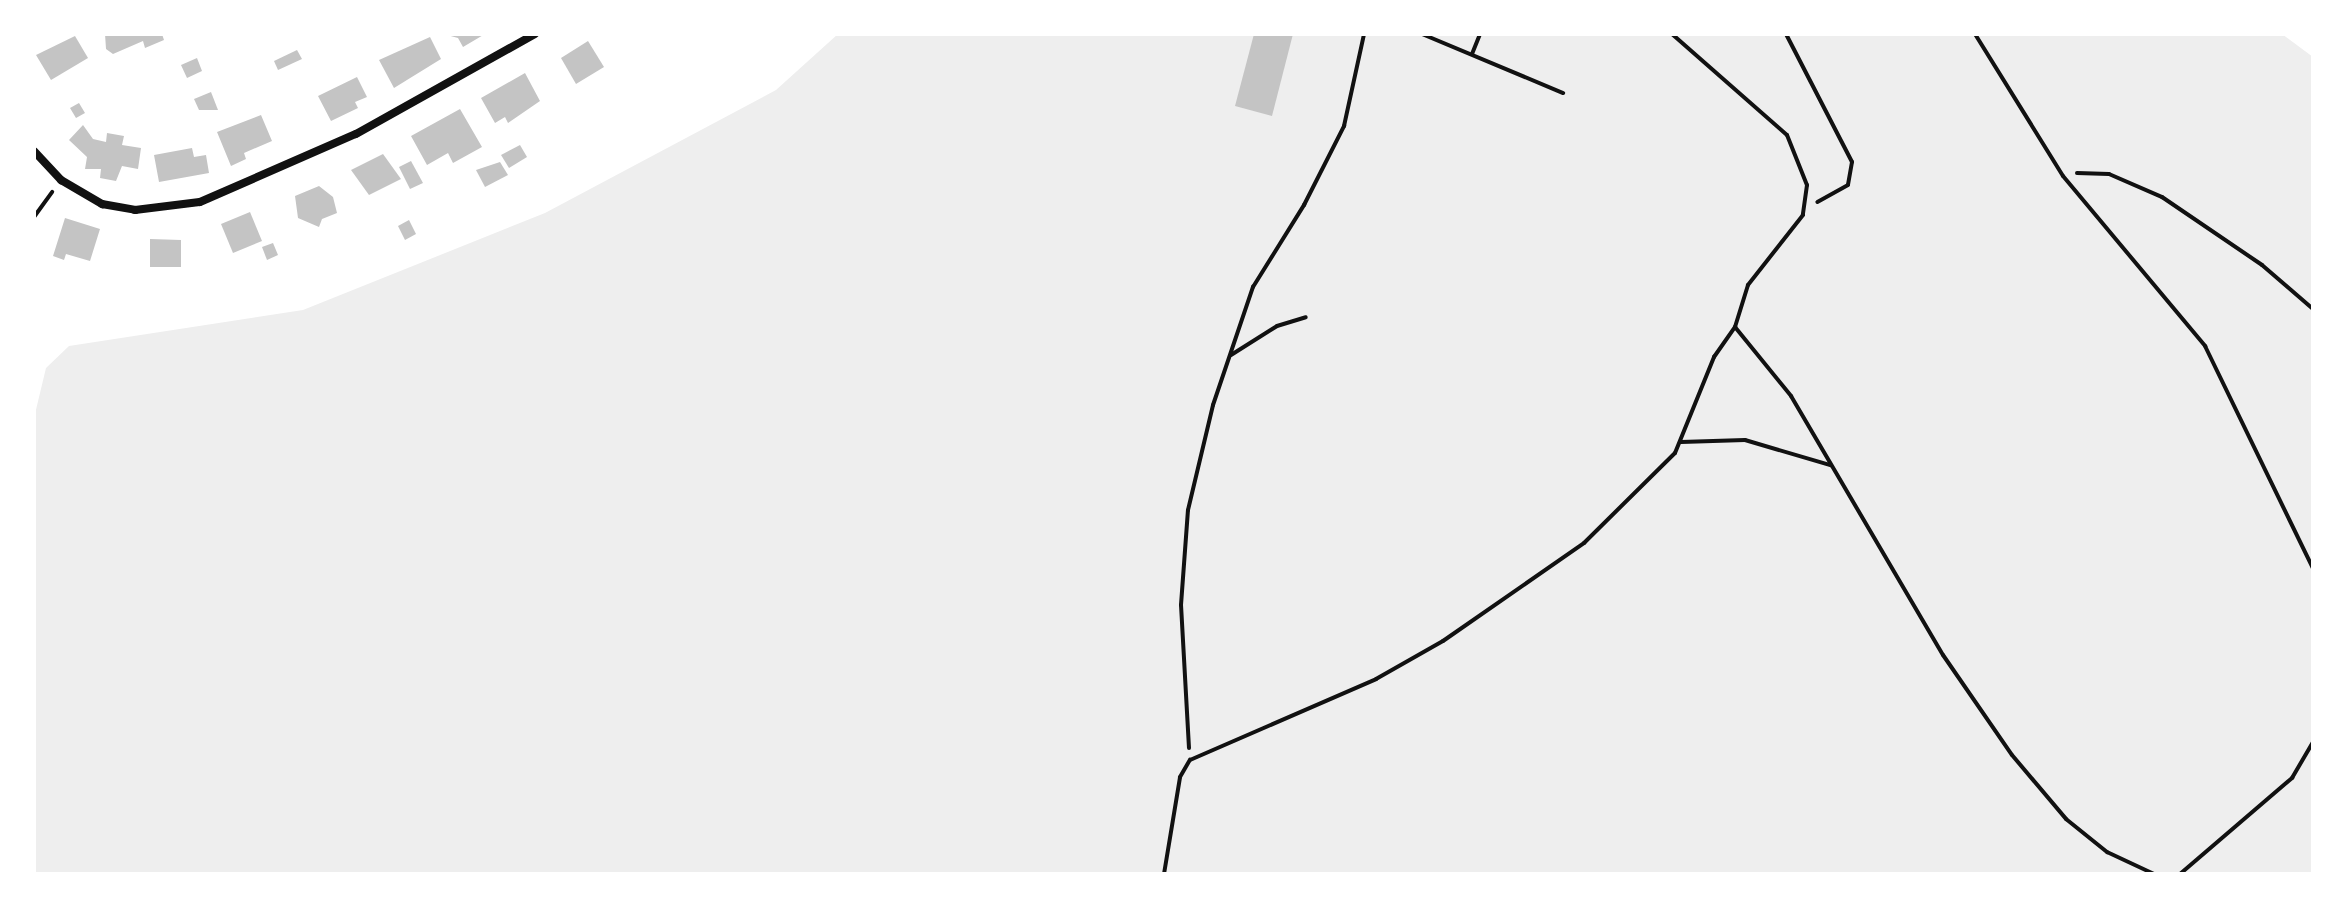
<!DOCTYPE html>
<html>
<head>
<meta charset="utf-8">
<style>
	body { margin:0 }
	#map { position:relative; width:2347px; height:908px; overflow:hidden; background:#fff; font-family:Montserrat,sans-serif }
	div>[style] { position:absolute }
	.green>* { inset:0; background:#eee }
	.building>* { inset:0; background:#c4c4c4 }
	.path>* { height:4px; margin:-2px; padding:0 2px; transform-origin:2px; border-radius:2px; background:#111 }
	.service>* { height:4px; margin:-2px; padding:0 2px; transform-origin:2px; border-radius:2px; background:#111 }
	.minor>* { height:8px; margin:-4px; padding:0 4px; transform-origin:4px; border-radius:4px; background:#111 }
	span { translate:-50% -50%; white-space:nowrap; text-align:center; line-height:1.15; -webkit-text-stroke:7px #fff; paint-order:stroke }
	.frame { position:absolute; inset:0; border:36px solid #fff; pointer-events:none }
</style>
</head>
<body>
<div id="map">
	<div class="green">
		<i style="clip-path:polygon(838px 34px,2282px 34px,2313px 57px,2313px 874px,34px 874px,34px 418px,46px 368px,69px 346px,303px 310px,545px 213px,776px 90px)"></i>
	</div>
	<div class="building">
		<i style="clip-path:polygon(105px 34px,162px 34px,164px 40px,145px 48px,143px 41px,113px 54px,106px 49px)"></i>
		<i style="clip-path:polygon(485px 34px,463px 47px,458px 38px,447px 35px)"></i>
		<i style="clip-path:polygon(1254px 34px,1293px 34px,1272px 116px,1235px 106px)"></i>
		<i style="clip-path:polygon(75px 36px,88px 58px,51px 80px,36px 55px)"></i>
		<i style="clip-path:polygon(430px 37px,441px 59px,394px 88px,379px 60px)"></i>
		<i style="clip-path:polygon(588px 41px,604px 67px,576px 84px,561px 58px)"></i>
		<i style="clip-path:polygon(297px 50px,302px 59px,278px 70px,274px 61px)"></i>
		<i style="clip-path:polygon(197px 58px,202px 71px,187px 78px,181px 65px)"></i>
		<i style="clip-path:polygon(525px 73px,540px 101px,508px 123px,505px 117px,495px 123px,481px 98px)"></i>
		<i style="clip-path:polygon(357px 77px,367px 97px,355px 102px,358px 108px,331px 121px,318px 96px)"></i>
		<i style="clip-path:polygon(211px 92px,218px 110px,199px 110px,194px 99px)"></i>
		<i style="clip-path:polygon(79px 103px,85px 113px,76px 118px,70px 108px)"></i>
		<i style="clip-path:polygon(460px 109px,482px 147px,453px 163px,448px 153px,427px 165px,411px 136px)"></i>
		<i style="clip-path:polygon(261px 115px,272px 141px,244px 153px,246px 159px,231px 166px,217px 132px)"></i>
		<i style="clip-path:polygon(83px 125px,93px 139px,106px 142px,107px 133px,124px 136px,122px 145px,141px 148px,138px 169px,122px 166px,116px 181px,100px 178px,101px 169px,85px 169px,87px 157px,69px 140px)"></i>
		<i style="clip-path:polygon(520px 145px,527px 157px,509px 168px,501px 155px)"></i>
		<i style="clip-path:polygon(192px 148px,194px 157px,206px 155px,209px 173px,159px 182px,154px 155px)"></i>
		<i style="clip-path:polygon(383px 154px,401px 179px,369px 195px,351px 170px)"></i>
		<i style="clip-path:polygon(411px 161px,423px 183px,410px 189px,399px 167px)"></i>
		<i style="clip-path:polygon(500px 162px,508px 175px,485px 187px,476px 170px)"></i>
		<i style="clip-path:polygon(319px 186px,333px 197px,337px 213px,322px 219px,319px 227px,298px 218px,295px 196px)"></i>
		<i style="clip-path:polygon(250px 212px,262px 241px,233px 253px,221px 224px)"></i>
		<i style="clip-path:polygon(65px 218px,100px 229px,90px 261px,66px 254px,64px 260px,53px 256px)"></i>
		<i style="clip-path:polygon(409px 220px,416px 234px,405px 240px,398px 226px)"></i>
		<i style="clip-path:polygon(150px 239px,181px 240px,181px 267px,150px 267px)"></i>
		<i style="clip-path:polygon(273px 243px,278px 255px,267px 260px,262px 247px)"></i>
	</div>
	<div class="path">
		<i style="left:1422px;top:34px;width:153px;rotate:22.7deg"></i>
		<i style="left:1786px;top:34px;width:144px;rotate:62.7deg"></i>
		<i style="left:1852px;top:162px;width:23px;rotate:100deg"></i>
		<i style="left:1848px;top:185px;width:35px;rotate:151deg"></i>
		<i style="left:1472px;top:54px;width:22px;rotate:-68deg"></i>
		<i style="left:2077px;top:173px;width:32px;rotate:2deg"></i>
		<i style="left:2109px;top:174px;width:58px;rotate:23.5deg"></i>
		<i style="left:2162px;top:197px;width:121px;rotate:34.2deg"></i>
		<i style="left:2262px;top:265px;width:67px;rotate:40.8deg"></i>
		<i style="left:34px;top:217px;width:31px;rotate:-54deg"></i>
		<i style="left:1231px;top:355px;width:54px;rotate:-32.2deg"></i>
		<i style="left:1277px;top:326px;width:30px;rotate:-17deg"></i>
		<i style="left:1189px;top:748px;width:143px;rotate:-93.2deg"></i>
		<i style="left:1181px;top:605px;width:95px;rotate:-85.8deg"></i>
		<i style="left:1188px;top:510px;width:108px;rotate:-76.6deg"></i>
		<i style="left:1213px;top:405px;width:125px;rotate:-71.3deg"></i>
		<i style="left:1253px;top:287px;width:97px;rotate:-58.1deg"></i>
		<i style="left:1304px;top:205px;width:89px;rotate:-63.1deg"></i>
		<i style="left:1344px;top:126px;width:94px;rotate:-77.7deg"></i>
	</div>
	<div class="service">
		<i style="left:1672px;top:34px;width:153px;rotate:41.3deg"></i>
		<i style="left:1787px;top:135px;width:54px;rotate:68.2deg"></i>
		<i style="left:1807px;top:185px;width:30px;rotate:98deg"></i>
		<i style="left:1803px;top:215px;width:89px;rotate:128.2deg"></i>
		<i style="left:1748px;top:285px;width:44px;rotate:107.2deg"></i>
		<i style="left:1735px;top:327px;width:89px;rotate:50.9deg"></i>
		<i style="left:1791px;top:396px;width:300px;rotate:59.6deg"></i>
		<i style="left:1943px;top:655px;width:121px;rotate:55.4deg"></i>
		<i style="left:2012px;top:755px;width:84px;rotate:49.8deg"></i>
		<i style="left:2066px;top:819px;width:53px;rotate:38.8deg"></i>
		<i style="left:2107px;top:852px;width:52px;rotate:25.1deg"></i>
		<i style="left:1975px;top:34px;width:167px;rotate:58.2deg"></i>
		<i style="left:2063px;top:176px;width:222px;rotate:50.1deg"></i>
		<i style="left:2205px;top:346px;width:247px;rotate:64.1deg"></i>
		<i style="left:1681px;top:442px;width:64px;rotate:-1.8deg"></i>
		<i style="left:1745px;top:440px;width:89px;rotate:16.4deg"></i>
		<i style="left:1164px;top:874px;width:98px;rotate:-80.6deg"></i>
		<i style="left:1180px;top:777px;width:20px;rotate:-60deg"></i>
		<i style="left:1190px;top:760px;width:203px;rotate:-23.5deg"></i>
		<i style="left:1376px;top:679px;width:77px;rotate:-29.6deg"></i>
		<i style="left:1443px;top:641px;width:172px;rotate:-34.8deg"></i>
		<i style="left:1584px;top:543px;width:128px;rotate:-44.7deg"></i>
		<i style="left:1675px;top:453px;width:104px;rotate:-67.9deg"></i>
		<i style="left:1714px;top:357px;width:37px;rotate:-55deg"></i>
		<i style="left:2180px;top:874px;width:148px;rotate:-40.6deg"></i>
		<i style="left:2292px;top:778px;width:42px;rotate:-59.7deg"></i>
	</div>
	<div class="minor">
		<i style="left:34px;top:151px;width:40px;rotate:47deg"></i>
		<i style="left:61px;top:180px;width:48px;rotate:30.3deg"></i>
		<i style="left:102px;top:204px;width:34px;rotate:10deg"></i>
		<i style="left:135px;top:210px;width:65px;rotate:-7deg"></i>
		<i style="left:200px;top:202px;width:170px;rotate:-23.6deg"></i>
		<i style="left:356px;top:134px;width:205px;rotate:-29.2deg"></i>
	</div>
	<div class="frame"></div>
</div>
</body>
</html>
